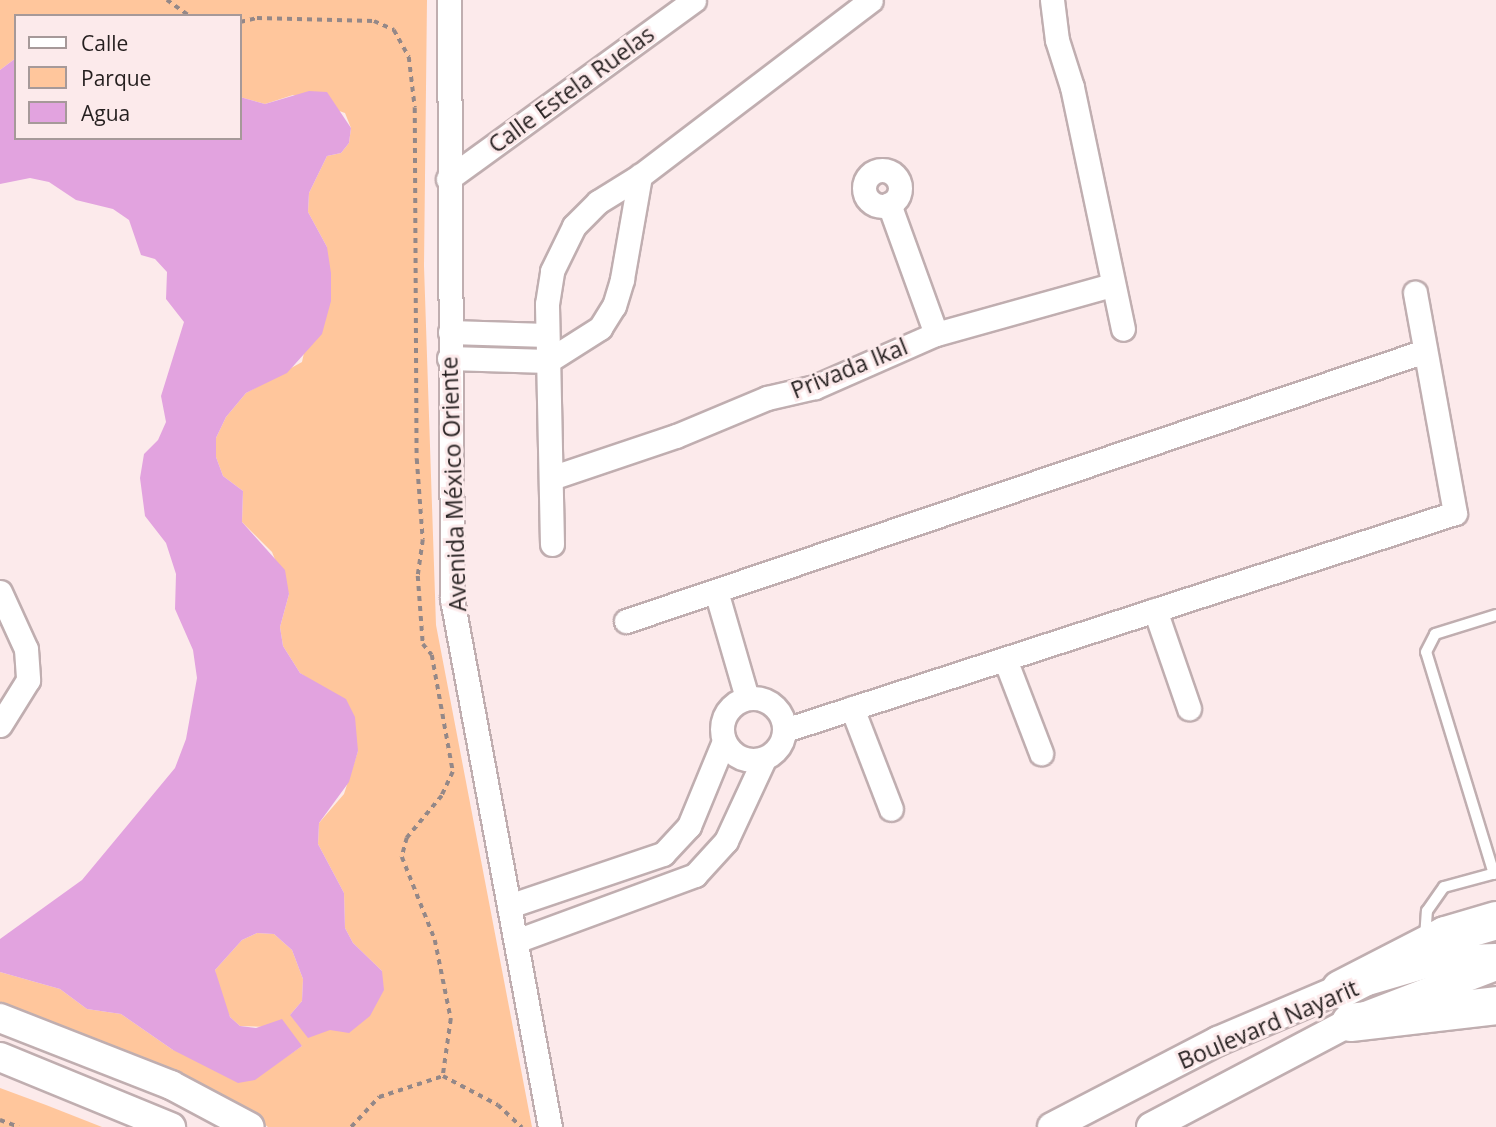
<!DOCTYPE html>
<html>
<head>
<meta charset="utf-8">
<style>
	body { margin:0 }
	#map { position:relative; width:1496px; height:1127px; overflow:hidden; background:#fceaeb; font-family:"Open Sans",sans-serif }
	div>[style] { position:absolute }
	.green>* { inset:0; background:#ffc69c }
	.water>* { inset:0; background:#e2a3df }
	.path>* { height:3.5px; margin-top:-1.75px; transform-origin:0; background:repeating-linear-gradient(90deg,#948888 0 5px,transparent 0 10px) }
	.roads { filter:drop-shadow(2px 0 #c0aeb0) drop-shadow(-2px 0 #c0aeb0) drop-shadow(0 2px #c0aeb0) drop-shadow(0 -2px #c0aeb0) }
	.service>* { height:10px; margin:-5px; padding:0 5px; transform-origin:5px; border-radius:5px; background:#fff }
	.minor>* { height:23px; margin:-11.5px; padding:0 11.5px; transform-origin:11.5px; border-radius:11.5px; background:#fff }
	.minor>.ring { margin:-11.5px; padding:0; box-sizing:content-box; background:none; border:23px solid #fff; border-radius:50% }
	.tertiary>* { height:28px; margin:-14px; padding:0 14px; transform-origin:14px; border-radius:14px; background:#fff }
	.trunk>* { height:37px; margin:-18.5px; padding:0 18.5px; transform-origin:18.5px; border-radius:18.5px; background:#fff }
	span { translate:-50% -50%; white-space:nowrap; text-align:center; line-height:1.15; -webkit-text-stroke:6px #fceaeb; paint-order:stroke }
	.street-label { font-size:23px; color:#251f1f }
	.legend { position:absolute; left:14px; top:14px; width:228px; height:126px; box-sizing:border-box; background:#fceaeb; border:2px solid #a69999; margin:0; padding:9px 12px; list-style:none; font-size:21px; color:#251f1f }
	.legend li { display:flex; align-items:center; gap:14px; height:35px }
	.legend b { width:35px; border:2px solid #a69999 }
</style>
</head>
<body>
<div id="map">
	<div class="green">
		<i style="clip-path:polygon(0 0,427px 0,424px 266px,436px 625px,532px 1127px,268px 1127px,246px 1110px,121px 1052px,0 1004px,0 972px,60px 989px,87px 1009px,121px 1014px,173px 1050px,280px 1061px,302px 1046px,269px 1027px,240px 1026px,230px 1017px,218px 991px,215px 970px,242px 940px,257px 933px,274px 934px,292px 950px,303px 979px,302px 1001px,290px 1015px,382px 971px,353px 943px,345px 928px,344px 893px,318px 844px,319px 823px,344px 794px,358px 751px,319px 686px,300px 673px,283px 646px,280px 627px,289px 594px,272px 552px,242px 522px,243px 491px,223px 476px,216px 457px,216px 438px,226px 417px,246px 393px,302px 362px,327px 247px,308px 212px,309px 193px,327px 156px,341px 153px,349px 143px,351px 128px,345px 113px,293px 95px,265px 104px,240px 97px,240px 16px,16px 16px,16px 58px,0 70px)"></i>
		<i style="clip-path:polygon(0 1088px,46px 1105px,102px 1127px,0 1127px)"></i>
	</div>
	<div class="water">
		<i style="clip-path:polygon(16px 58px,16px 138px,240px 138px,240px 97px,265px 104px,309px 91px,327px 92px,351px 128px,349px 143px,341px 153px,327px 156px,309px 193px,308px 212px,327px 247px,331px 273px,331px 301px,322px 334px,287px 373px,246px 393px,226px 417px,216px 438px,216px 457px,223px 476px,243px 491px,242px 522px,285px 570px,289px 594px,280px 627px,283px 646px,300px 673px,346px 699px,355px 717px,358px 751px,349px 782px,319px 823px,318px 844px,344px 893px,345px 928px,353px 943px,382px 971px,384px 990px,370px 1016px,349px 1033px,330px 1030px,308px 1038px,290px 1015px,302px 1001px,303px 979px,292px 950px,274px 934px,257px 933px,242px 940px,215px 970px,230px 1017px,240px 1026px,256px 1028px,282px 1019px,302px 1046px,255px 1080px,238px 1083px,173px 1050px,121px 1014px,87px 1009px,60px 989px,0 972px,0 939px,82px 880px,175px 768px,186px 739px,197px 678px,193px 650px,175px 609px,176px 574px,166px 543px,145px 516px,140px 478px,144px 454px,158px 440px,166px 422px,161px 396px,184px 322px,166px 299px,167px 272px,155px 259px,141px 255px,129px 220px,113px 209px,76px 200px,49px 182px,30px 178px,0 184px,0 70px)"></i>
	</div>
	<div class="path">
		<i style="left:167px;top:0;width:28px;rotate:35deg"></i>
		<i style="left:240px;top:22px;width:17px;rotate:-13deg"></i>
		<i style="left:257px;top:18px;width:117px;rotate:1.5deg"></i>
		<i style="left:374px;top:21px;width:22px;rotate:24deg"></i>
		<i style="left:394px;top:30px;width:31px;rotate:61deg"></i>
		<i style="left:409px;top:57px;width:51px;rotate:83.3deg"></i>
		<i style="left:415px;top:108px;width:351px;rotate:89.7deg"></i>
		<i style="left:417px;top:459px;width:81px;rotate:85.8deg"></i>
		<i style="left:423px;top:540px;width:36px;rotate:98deg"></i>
		<i style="left:418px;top:576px;width:68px;rotate:85.8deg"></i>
		<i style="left:423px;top:644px;width:14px;rotate:51deg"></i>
		<i style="left:432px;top:655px;width:119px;rotate:79.8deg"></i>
		<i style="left:453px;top:772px;width:26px;rotate:115deg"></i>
		<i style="left:442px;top:796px;width:55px;rotate:129.8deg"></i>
		<i style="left:407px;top:838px;width:20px;rotate:105deg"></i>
		<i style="left:402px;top:857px;width:89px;rotate:68.3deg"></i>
		<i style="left:435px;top:940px;width:81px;rotate:78.6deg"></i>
		<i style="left:451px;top:1019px;width:58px;rotate:98deg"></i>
		<i style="left:0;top:1120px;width:20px;rotate:20deg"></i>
		<i style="left:351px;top:1127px;width:41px;rotate:-47deg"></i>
		<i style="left:379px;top:1097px;width:67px;rotate:-18.2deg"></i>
		<i style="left:443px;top:1076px;width:62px;rotate:27.8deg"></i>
		<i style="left:498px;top:1105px;width:33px;rotate:43deg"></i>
	</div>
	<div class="roads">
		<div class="service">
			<i style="left:1494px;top:874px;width:232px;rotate:-107deg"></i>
			<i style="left:1426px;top:652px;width:20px;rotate:-63deg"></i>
			<i style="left:1435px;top:634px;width:64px;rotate:-17.3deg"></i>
			<i style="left:1425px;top:938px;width:27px;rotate:-86deg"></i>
			<i style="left:1427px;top:911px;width:29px;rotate:-55deg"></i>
			<i style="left:1444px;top:887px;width:54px;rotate:-15.1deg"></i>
		</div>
		<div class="minor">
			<i style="left:449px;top:0;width:599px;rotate:89.71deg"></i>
			<i style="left:452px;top:599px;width:537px;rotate:79.49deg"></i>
			<i style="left:1052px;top:0;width:40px;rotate:82.9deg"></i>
			<i style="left:1057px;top:40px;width:49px;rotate:72.3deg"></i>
			<i style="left:1072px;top:87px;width:247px;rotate:78.1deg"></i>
			<i class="ring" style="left:864px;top:170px;width:13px;height:13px"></i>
			<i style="left:448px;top:179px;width:304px;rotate:-36deg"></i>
			<i style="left:889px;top:204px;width:138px;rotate:70.1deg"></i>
			<i style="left:450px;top:332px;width:97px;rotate:1.8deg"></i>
			<i style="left:449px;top:358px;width:99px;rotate:1.7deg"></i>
			<i style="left:548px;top:361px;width:62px;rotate:-32.4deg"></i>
			<i style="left:600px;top:328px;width:26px;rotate:-58deg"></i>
			<i style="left:614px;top:306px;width:28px;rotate:-73deg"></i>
			<i style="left:622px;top:279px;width:105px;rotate:-80.1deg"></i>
			<i style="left:551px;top:478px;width:132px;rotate:-18.6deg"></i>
			<i style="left:676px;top:436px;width:99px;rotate:-22.7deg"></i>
			<i style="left:767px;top:398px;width:49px;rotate:-12.9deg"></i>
			<i style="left:815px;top:387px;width:132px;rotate:-23.7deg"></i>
			<i style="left:936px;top:334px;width:182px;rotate:-15.6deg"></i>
			<i style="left:552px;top:544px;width:240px;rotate:-91.2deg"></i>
			<i style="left:547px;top:304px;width:33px;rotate:-81deg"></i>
			<i style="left:552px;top:271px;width:50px;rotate:-63.9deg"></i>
			<i style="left:574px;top:226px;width:34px;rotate:-45deg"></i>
			<i style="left:598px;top:202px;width:49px;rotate:-31.8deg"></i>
			<i style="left:640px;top:176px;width:290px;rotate:-37.3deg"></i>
			<i style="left:716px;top:591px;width:111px;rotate:73.8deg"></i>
			<i style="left:0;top:592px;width:63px;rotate:65.5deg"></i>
			<i style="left:26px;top:649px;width:31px;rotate:86deg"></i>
			<i style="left:28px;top:680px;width:53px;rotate:121.9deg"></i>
			<i style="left:1155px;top:610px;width:104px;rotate:70.9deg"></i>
			<i style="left:626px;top:621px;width:843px;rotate:-18.67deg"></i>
			<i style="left:1005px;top:659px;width:101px;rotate:69deg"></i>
			<i class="ring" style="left:722px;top:698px;width:39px;height:39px"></i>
			<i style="left:852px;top:708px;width:108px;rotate:68.9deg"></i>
			<i style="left:785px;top:730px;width:704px;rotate:-17.95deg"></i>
			<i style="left:1455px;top:513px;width:224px;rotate:-100.3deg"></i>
			<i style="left:509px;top:906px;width:163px;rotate:-18.7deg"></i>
			<i style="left:663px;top:854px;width:38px;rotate:-47deg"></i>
			<i style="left:689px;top:826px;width:92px;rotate:-67.6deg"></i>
			<i style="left:516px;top:941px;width:191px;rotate:-20.2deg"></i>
			<i style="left:695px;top:875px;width:46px;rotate:-47.6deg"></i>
			<i style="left:726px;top:841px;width:90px;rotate:-65.1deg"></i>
		</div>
		<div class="tertiary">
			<i style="left:0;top:1018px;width:184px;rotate:21.4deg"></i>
			<i style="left:171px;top:1085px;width:89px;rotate:28deg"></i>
			<i style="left:0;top:1057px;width:185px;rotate:22.3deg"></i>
			<i style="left:1052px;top:1127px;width:187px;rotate:-27.4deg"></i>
			<i style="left:1218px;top:1041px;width:133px;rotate:-23.1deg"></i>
			<i style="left:1340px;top:989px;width:103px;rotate:-16.3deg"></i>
			<i style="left:1439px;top:960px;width:57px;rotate:-2deg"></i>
			<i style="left:1151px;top:1127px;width:225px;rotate:-27.8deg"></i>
			<i style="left:1350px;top:1022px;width:153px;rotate:-21deg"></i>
		</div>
		<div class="trunk">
			<i style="left:1340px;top:989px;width:118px;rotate:-27.2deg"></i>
			<i style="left:1445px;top:935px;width:53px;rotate:-16.4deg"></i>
			<i style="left:1350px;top:1022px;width:147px;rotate:-6.6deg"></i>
		</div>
	</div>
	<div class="street-label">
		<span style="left:571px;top:89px;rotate:-36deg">Calle Estela Ruelas</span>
		<span style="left:849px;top:368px;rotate:-22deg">Privada Ikal</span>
		<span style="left:453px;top:484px;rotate:-92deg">Avenida México Oriente</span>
		<span style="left:1268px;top:1024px;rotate:-23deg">Boulevard Nayarit</span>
	</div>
	<ul class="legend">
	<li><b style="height:9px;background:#fff"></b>Calle</li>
	<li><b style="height:19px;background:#ffc69c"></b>Parque</li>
	<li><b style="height:19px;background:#e2a3df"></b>Agua</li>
	</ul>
</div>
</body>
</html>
